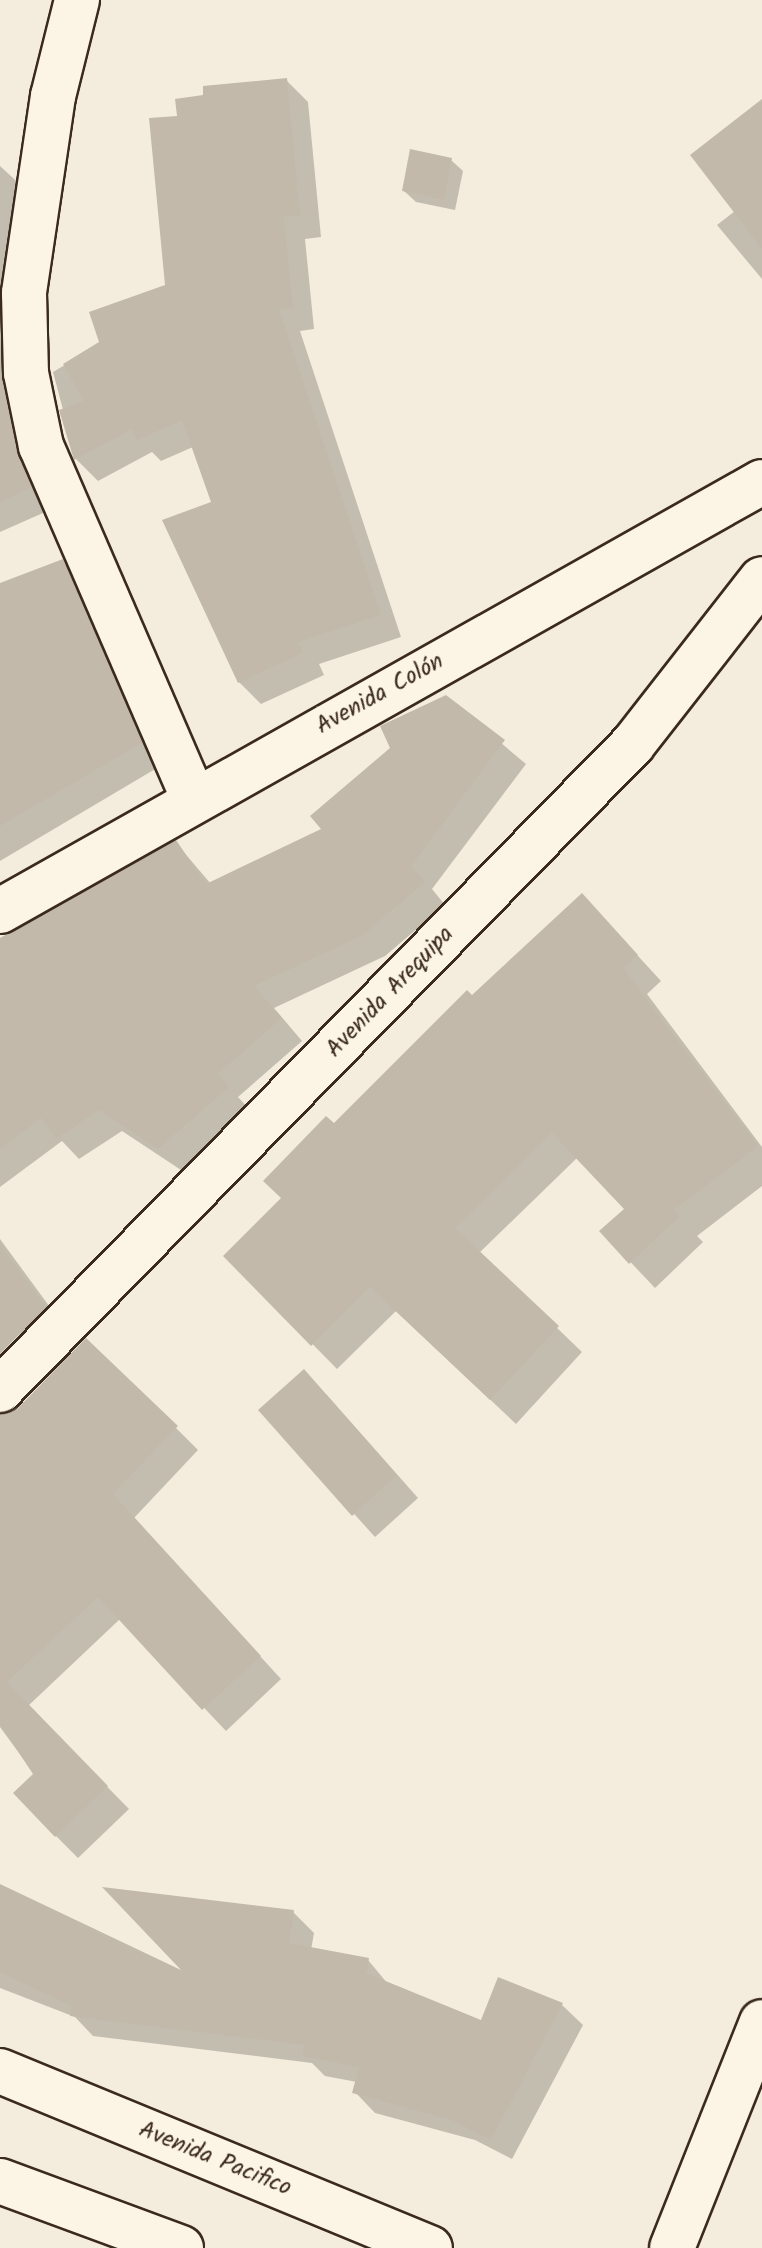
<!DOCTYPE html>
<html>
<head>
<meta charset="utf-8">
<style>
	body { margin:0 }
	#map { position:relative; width:762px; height:2248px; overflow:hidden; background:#f4eddd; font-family:Kalam,sans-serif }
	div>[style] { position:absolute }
	.shadow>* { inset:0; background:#0003 }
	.building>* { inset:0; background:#c3b9aa }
	.roads { filter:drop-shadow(2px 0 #3b2a1e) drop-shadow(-2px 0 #3b2a1e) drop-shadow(0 2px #3b2a1e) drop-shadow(0 -2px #3b2a1e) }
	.street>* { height:44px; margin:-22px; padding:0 22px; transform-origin:22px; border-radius:22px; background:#fcf5e5 }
	.secondary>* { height:44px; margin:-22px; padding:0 22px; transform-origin:22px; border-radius:22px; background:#fcf5e5 }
	.primary>* { height:44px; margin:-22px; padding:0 22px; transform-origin:22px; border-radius:22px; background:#fcf5e5 }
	span { translate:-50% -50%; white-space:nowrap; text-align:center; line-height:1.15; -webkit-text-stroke:7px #fcf5e5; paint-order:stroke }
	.street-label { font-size:24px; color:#3b2a1e }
</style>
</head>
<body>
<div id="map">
	<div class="shadow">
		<i style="clip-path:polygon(286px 80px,308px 102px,321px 237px,305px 239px,314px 329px,300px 331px,401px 637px,319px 664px,324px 675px,261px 704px,239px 682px,213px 503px,193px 447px,161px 461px,152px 452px,98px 481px,76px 459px,53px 372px,102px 343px,167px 286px,180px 118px)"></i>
		<i style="clip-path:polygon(762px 101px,762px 279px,717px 225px,735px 211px)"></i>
		<i style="clip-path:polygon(451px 160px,463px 171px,455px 210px,416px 202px,404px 191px)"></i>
		<i style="clip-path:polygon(0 166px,24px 188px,52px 509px,0 532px)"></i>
		<i style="clip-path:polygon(62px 561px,84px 583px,162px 765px,0 861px,0 586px)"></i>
		<i style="clip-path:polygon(446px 697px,526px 764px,432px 889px,445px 905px,385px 956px,274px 1008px,302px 1041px,238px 1097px,250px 1110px,181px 1170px,122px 1131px,79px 1159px,62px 1141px,0 1187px,0 940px,176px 843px,211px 884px,324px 829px)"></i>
		<i style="clip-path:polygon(606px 921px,661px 981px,647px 994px,762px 1147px,762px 1186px,697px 1236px,703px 1242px,655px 1288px,602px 1232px,626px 1209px,578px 1157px,479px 1253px,582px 1352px,516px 1424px,396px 1311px,337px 1369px,226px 1256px,284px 1199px,334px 1126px,472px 998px)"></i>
		<i style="clip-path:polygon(0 1239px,52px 1310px,0 1349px)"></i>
		<i style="clip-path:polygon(326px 1394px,418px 1498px,375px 1537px,261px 1411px)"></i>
		<i style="clip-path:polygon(0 1415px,176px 1428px,198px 1450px,134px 1518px,281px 1679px,226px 1731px,120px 1619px,28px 1706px,129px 1809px,78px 1858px,56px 1836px,35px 1775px,0 1727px)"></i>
		<i style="clip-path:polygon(0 1886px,189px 1977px,293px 1912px,314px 1933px,311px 1950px,368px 1960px,388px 1984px,482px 2022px,499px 1980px,562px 2005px,583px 2025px,512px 2159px,475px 2140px,375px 2113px,355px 2092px,357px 2082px,325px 2076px,312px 2063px,93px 2036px,75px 2017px,0 1988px)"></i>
	</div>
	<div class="building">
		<i style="clip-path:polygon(287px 78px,300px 216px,284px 217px,293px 308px,279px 309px,381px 615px,298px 642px,303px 653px,238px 683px,162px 520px,211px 502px,182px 420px,137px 440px,132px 429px,74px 460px,59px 410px,84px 401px,63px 364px,99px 342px,89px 312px,165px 285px,149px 118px,177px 116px,175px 99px,203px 95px,203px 86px)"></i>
		<i style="clip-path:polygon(762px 99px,762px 249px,690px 155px)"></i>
		<i style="clip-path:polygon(410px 149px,452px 158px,444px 200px,402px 191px)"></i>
		<i style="clip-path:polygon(0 364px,17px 451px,32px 487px,0 502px)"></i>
		<i style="clip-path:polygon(63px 559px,142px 743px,0 826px,0 583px)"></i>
		<i style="clip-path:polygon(446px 695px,505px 740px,411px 866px,425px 882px,363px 935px,254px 986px,282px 1018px,218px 1074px,229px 1087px,158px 1149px,99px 1110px,56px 1139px,41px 1118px,0 1149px,0 938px,176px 840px,206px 884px,321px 829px,310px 816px,390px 748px,380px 726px)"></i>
		<i style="clip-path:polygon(582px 893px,638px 955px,623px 968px,758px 1146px,674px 1210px,680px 1216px,629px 1264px,599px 1231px,624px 1209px,552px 1133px,455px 1228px,559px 1326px,490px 1400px,370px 1287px,311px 1346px,223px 1256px,281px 1198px,263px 1181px,326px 1116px,334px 1123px,467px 990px,472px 995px)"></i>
		<i style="clip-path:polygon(0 1244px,46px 1307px,0 1354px)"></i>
		<i style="clip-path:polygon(86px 1338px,178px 1426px,113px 1494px,261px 1656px,202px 1710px,98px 1597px,7px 1682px,108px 1786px,55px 1837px,13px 1793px,33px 1774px,0 1724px,0 1414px,18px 1408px)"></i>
		<i style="clip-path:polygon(304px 1369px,397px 1475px,352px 1516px,258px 1410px)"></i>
		<i style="clip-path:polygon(0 1884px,181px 1970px,102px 1887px,294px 1910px,289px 1943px,369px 1958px,366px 1973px,481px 2020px,498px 1977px,563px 2003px,491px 2140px,452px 2120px,352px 2093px,359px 2067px,302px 2056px,304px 2045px,70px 2016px,71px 2006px,0 1972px)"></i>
	</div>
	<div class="roads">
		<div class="street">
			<i style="left:77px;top:0;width:99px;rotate:104deg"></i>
			<i style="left:53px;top:96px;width:199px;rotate:98.4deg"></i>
			<i style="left:24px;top:293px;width:80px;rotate:88.6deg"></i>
			<i style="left:26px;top:373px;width:75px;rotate:78.4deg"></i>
			<i style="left:41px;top:446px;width:383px;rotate:66.6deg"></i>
			<i style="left:0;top:1390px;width:904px;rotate:-45.58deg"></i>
			<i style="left:633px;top:744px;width:209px;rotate:-52deg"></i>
			<i style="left:672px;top:2248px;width:243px;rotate:-68.3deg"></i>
		</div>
		<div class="secondary">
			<i style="left:0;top:2071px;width:465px;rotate:22.4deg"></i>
			<i style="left:0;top:2181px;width:193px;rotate:20.3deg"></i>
		</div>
		<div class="primary">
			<i style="left:0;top:911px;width:874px;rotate:-29.38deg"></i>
		</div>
	</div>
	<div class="street-label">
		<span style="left:380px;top:694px;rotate:-29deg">Avenida Colón</span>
		<span style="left:390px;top:992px;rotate:-46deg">Avenida Arequipa</span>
		<span style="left:215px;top:2159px;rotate:22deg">Avenida Pacifico</span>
	</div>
</div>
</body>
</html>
